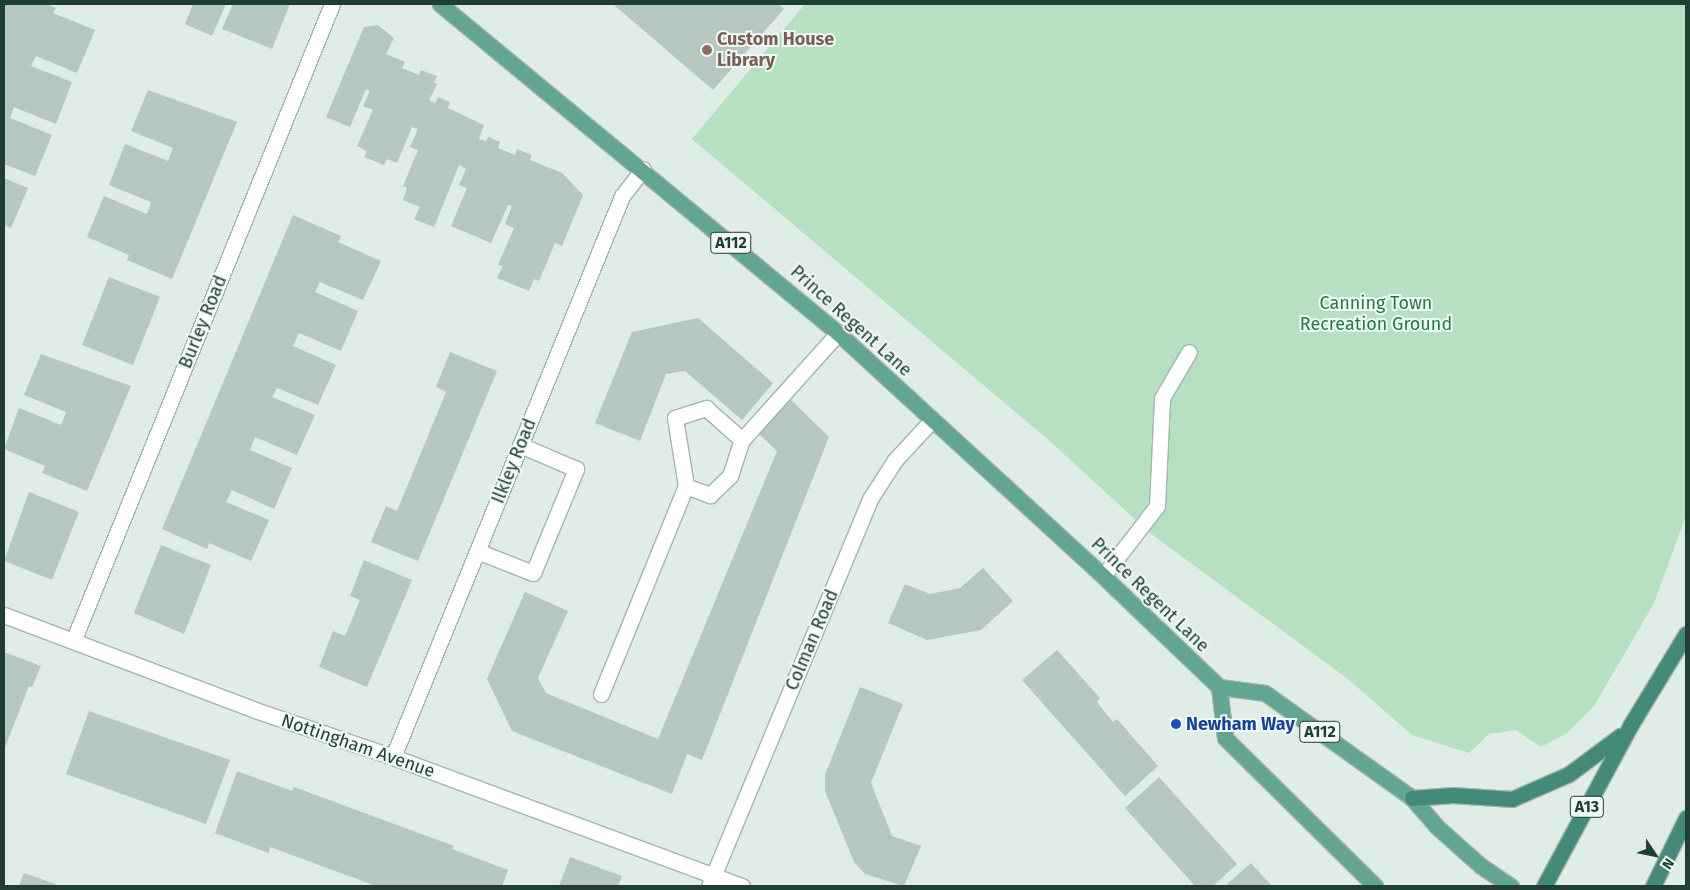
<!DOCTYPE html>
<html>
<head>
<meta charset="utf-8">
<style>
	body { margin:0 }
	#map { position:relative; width:1690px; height:890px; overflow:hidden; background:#e0ece6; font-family:"Fira Sans",sans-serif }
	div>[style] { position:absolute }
	.green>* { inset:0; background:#b7dfc1 }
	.building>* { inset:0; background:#b5c7bf }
	.roads { filter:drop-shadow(1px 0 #a2b4ad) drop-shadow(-1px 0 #a2b4ad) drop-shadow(0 1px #a2b4ad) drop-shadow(0 -1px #a2b4ad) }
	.service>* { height:15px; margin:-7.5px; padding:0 7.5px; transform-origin:7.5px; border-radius:7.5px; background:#fff }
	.minor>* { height:15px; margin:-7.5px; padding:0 7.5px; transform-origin:7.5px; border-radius:7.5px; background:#fff }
	.primary>* { height:15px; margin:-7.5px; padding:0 7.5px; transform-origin:7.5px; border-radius:7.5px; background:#61a592 }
	.trunk>* { height:15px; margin:-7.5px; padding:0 7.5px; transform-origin:7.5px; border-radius:7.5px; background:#458978 }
	.dots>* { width:14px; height:14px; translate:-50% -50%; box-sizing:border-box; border:2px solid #f1f9f4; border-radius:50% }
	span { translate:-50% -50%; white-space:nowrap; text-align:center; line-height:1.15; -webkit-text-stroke:4px #f1f9f4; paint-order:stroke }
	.shield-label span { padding:1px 4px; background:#f1f9f4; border:1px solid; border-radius:4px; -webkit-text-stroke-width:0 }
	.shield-label { font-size:16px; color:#1f3e35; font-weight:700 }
	.education-label { font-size:18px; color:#785e54; font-weight:700 }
	.left { translate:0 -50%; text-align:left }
	.park-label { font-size:18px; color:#267844 }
	.street-label { font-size:18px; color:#1f3e35 }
	.transit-label { font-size:18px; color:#164399; font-weight:700 }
	.frame { position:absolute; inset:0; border:5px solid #1f3e35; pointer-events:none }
	.north { position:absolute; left:1630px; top:830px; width:50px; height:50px; -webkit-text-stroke:4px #f1f9f4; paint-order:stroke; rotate:124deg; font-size:14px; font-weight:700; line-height:20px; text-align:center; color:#1f3e35 }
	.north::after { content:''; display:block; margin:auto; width:18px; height:22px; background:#1f3e35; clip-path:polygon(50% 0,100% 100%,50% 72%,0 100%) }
</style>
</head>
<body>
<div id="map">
	<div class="green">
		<i style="clip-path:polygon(805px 4px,1686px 4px,1686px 516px,1654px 603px,1594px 706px,1567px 733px,1541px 747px,1516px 730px,1489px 734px,1469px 753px,1412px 735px,1348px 679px,1150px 533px,1052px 443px,692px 139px)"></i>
	</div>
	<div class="building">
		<i style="clip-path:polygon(4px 4px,46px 4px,56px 8px,53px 13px,95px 30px,77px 73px,36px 56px,31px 66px,72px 82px,56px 124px,14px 107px,10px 118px,52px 135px,35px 176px,4px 164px)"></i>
		<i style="clip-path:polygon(193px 4px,226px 4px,212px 36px,185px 24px)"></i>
		<i style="clip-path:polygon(233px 4px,290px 4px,272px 49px,222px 29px)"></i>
		<i style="clip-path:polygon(613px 4px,778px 4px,784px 9px,713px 90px)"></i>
		<i style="clip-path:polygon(378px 25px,394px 38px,386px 54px,405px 62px,402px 68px,419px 75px,421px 70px,437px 76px,434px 82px,437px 84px,429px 100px,435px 103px,438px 97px,450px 102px,448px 108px,484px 125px,479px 139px,486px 141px,488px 137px,500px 142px,498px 148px,515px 155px,517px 149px,532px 155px,530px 160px,562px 173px,583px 195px,562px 246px,555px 243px,539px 281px,534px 279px,529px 291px,497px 278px,503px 266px,498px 265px,514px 228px,505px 224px,512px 206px,508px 205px,491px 243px,451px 226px,467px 188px,459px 185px,466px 169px,459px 165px,434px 227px,414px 219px,420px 207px,403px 200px,407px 188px,403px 186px,418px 150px,410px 147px,418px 129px,412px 127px,397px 163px,387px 159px,384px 165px,364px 157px,367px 151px,357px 146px,373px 110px,363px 106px,370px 91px,366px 89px,350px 127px,326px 117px,364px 27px)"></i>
		<i style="clip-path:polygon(148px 90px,237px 122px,172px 279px,127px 260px,129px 255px,87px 237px,104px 196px,147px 214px,151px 202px,109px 185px,125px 144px,168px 161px,173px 148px,131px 131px)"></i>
		<i style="clip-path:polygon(4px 178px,28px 188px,11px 228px,4px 225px)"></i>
		<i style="clip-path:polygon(293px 215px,341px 236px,338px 242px,381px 261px,363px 300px,320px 282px,315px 292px,358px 311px,341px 351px,299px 333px,293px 346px,336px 365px,318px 405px,277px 388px,272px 397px,315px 415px,297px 455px,255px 437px,250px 450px,292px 468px,274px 509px,232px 490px,226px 502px,269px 520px,251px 561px,209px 543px,207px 549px,162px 529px)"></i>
		<i style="clip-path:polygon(109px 277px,160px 297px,133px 365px,82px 345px)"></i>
		<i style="clip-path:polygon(698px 318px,773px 383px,742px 420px,685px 371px,666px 374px,640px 441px,595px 423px,632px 332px)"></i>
		<i style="clip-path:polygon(450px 352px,497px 371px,418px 561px,371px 542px,386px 506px,397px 511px,446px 392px,436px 387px)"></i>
		<i style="clip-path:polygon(41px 354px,131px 386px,87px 491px,42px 473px,45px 466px,4px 449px,19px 408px,61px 425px,64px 418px,66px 412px,24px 395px)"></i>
		<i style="clip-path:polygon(790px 399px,829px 437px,702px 760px,687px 754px,672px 794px,512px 731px,487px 679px,525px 592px,568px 611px,538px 678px,546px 693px,658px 739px,777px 451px,758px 433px)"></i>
		<i style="clip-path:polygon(29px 492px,79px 512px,52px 580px,4px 561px)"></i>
		<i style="clip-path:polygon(161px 545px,211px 565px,184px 634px,134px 613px)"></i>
		<i style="clip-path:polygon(364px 560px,412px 580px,367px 687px,319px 667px,333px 631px,345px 636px,360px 600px,350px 596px)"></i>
		<i style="clip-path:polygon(983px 568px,1013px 601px,981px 630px,927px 640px,888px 623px,905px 584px,930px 594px,960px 588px)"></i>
		<i style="clip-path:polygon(1057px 650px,1100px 698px,1097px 702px,1113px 722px,1117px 719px,1158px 766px,1125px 796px,1022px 680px)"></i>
		<i style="clip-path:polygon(4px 652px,41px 666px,32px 687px,29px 686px,4px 750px)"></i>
		<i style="clip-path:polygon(860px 687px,903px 704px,871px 783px,892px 836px,921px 846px,904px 886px,865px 874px,854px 862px,825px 791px,825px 775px)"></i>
		<i style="clip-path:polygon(89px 711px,230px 760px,206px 824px,66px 774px)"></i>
		<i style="clip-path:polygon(237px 771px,292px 791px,294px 787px,454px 846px,452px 849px,508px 870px,502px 886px,376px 886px,270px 847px,269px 853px,215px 833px)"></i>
		<i style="clip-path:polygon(1159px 777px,1237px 864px,1213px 886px,1195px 886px,1125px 808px)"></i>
		<i style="clip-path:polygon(570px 857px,622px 876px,618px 886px,559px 886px)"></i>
		<i style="clip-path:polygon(1251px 863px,1272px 886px,1225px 886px)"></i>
		<i style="clip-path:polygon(24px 873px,61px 886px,19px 886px)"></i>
	</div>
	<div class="roads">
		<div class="service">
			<i style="left:686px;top:486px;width:69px;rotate:-99.2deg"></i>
			<i style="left:675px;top:418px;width:33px;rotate:-18deg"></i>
			<i style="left:706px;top:408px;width:48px;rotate:41.6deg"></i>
			<i style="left:477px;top:551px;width:60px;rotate:21.4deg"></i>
			<i style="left:533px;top:573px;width:113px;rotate:-67.5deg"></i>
			<i style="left:576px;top:469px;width:61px;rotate:-156.8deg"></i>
			<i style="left:1103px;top:576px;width:88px;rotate:-52.4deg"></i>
			<i style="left:1157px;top:506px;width:108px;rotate:-87.3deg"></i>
			<i style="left:1162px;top:398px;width:53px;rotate:-59.6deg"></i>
			<i style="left:601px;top:694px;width:225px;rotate:-67.8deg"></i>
			<i style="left:686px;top:486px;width:26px;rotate:21deg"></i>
			<i style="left:710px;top:495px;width:28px;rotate:-44deg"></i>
			<i style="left:730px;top:476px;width:38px;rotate:-72deg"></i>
			<i style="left:742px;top:440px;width:144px;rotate:-48.1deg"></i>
		</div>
		<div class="minor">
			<i style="left:4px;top:615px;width:268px;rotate:20.7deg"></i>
			<i style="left:255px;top:710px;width:146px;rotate:18.8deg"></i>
			<i style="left:393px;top:757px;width:372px;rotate:20.3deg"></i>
			<i style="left:74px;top:639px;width:685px;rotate:-67.89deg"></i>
			<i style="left:393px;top:757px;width:606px;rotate:-67.79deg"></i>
			<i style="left:622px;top:196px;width:34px;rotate:-52deg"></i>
			<i style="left:709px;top:886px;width:419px;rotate:-67.4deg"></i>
			<i style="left:870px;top:499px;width:46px;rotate:-57.3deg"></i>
			<i style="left:895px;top:460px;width:54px;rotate:-47.2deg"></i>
		</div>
		<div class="primary">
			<i style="left:440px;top:4px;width:516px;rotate:39.58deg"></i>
			<i style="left:838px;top:333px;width:360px;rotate:42.5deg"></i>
			<i style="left:1103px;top:576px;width:161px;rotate:43.7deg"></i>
			<i style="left:1219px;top:687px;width:46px;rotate:7.4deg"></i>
			<i style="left:1265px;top:693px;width:181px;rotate:35.5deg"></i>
			<i style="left:1412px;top:798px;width:37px;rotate:49deg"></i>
			<i style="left:1436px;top:826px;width:60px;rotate:41.6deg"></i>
			<i style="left:1481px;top:866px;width:36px;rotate:34deg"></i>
			<i style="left:1219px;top:687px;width:51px;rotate:83.3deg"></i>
			<i style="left:1225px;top:738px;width:211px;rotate:44.6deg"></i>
		</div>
		<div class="trunk">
			<i style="left:1412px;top:798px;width:41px;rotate:-4.2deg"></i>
			<i style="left:1453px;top:795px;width:59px;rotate:3.9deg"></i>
			<i style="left:1512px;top:799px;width:62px;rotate:-23.7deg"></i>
			<i style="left:1569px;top:774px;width:64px;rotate:-36.7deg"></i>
			<i style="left:1544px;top:886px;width:182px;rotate:-61.7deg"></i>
			<i style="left:1630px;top:726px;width:108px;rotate:-58.7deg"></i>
			<i style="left:1653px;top:886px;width:76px;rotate:-64.1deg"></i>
		</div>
	</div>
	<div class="dots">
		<i style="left:707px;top:50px;background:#8d6e63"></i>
		<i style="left:1176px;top:724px;background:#1a4fb4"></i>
	</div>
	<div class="shield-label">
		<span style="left:731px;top:243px">A112</span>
		<span style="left:1320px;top:732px">A112</span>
		<span style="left:1587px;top:807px">A13</span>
	</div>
	<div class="education-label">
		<span class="left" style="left:717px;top:50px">Custom House<br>Library</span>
	</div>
	<div class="park-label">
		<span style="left:1376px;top:314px">Canning Town<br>Recreation Ground</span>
	</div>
	<div class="street-label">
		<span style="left:851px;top:321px;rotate:42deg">Prince Regent Lane</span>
		<span style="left:203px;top:322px;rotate:-68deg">Burley Road</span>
		<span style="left:514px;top:461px;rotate:-68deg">Ilkley Road</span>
		<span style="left:1150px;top:595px;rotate:44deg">Prince Regent Lane</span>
		<span style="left:812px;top:640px;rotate:-67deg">Colman Road</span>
		<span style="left:358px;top:746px;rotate:19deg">Nottingham Avenue</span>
	</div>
	<div class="transit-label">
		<span class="left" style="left:1186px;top:724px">Newham Way</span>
	</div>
	<div class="frame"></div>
	<div class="north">N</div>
</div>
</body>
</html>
